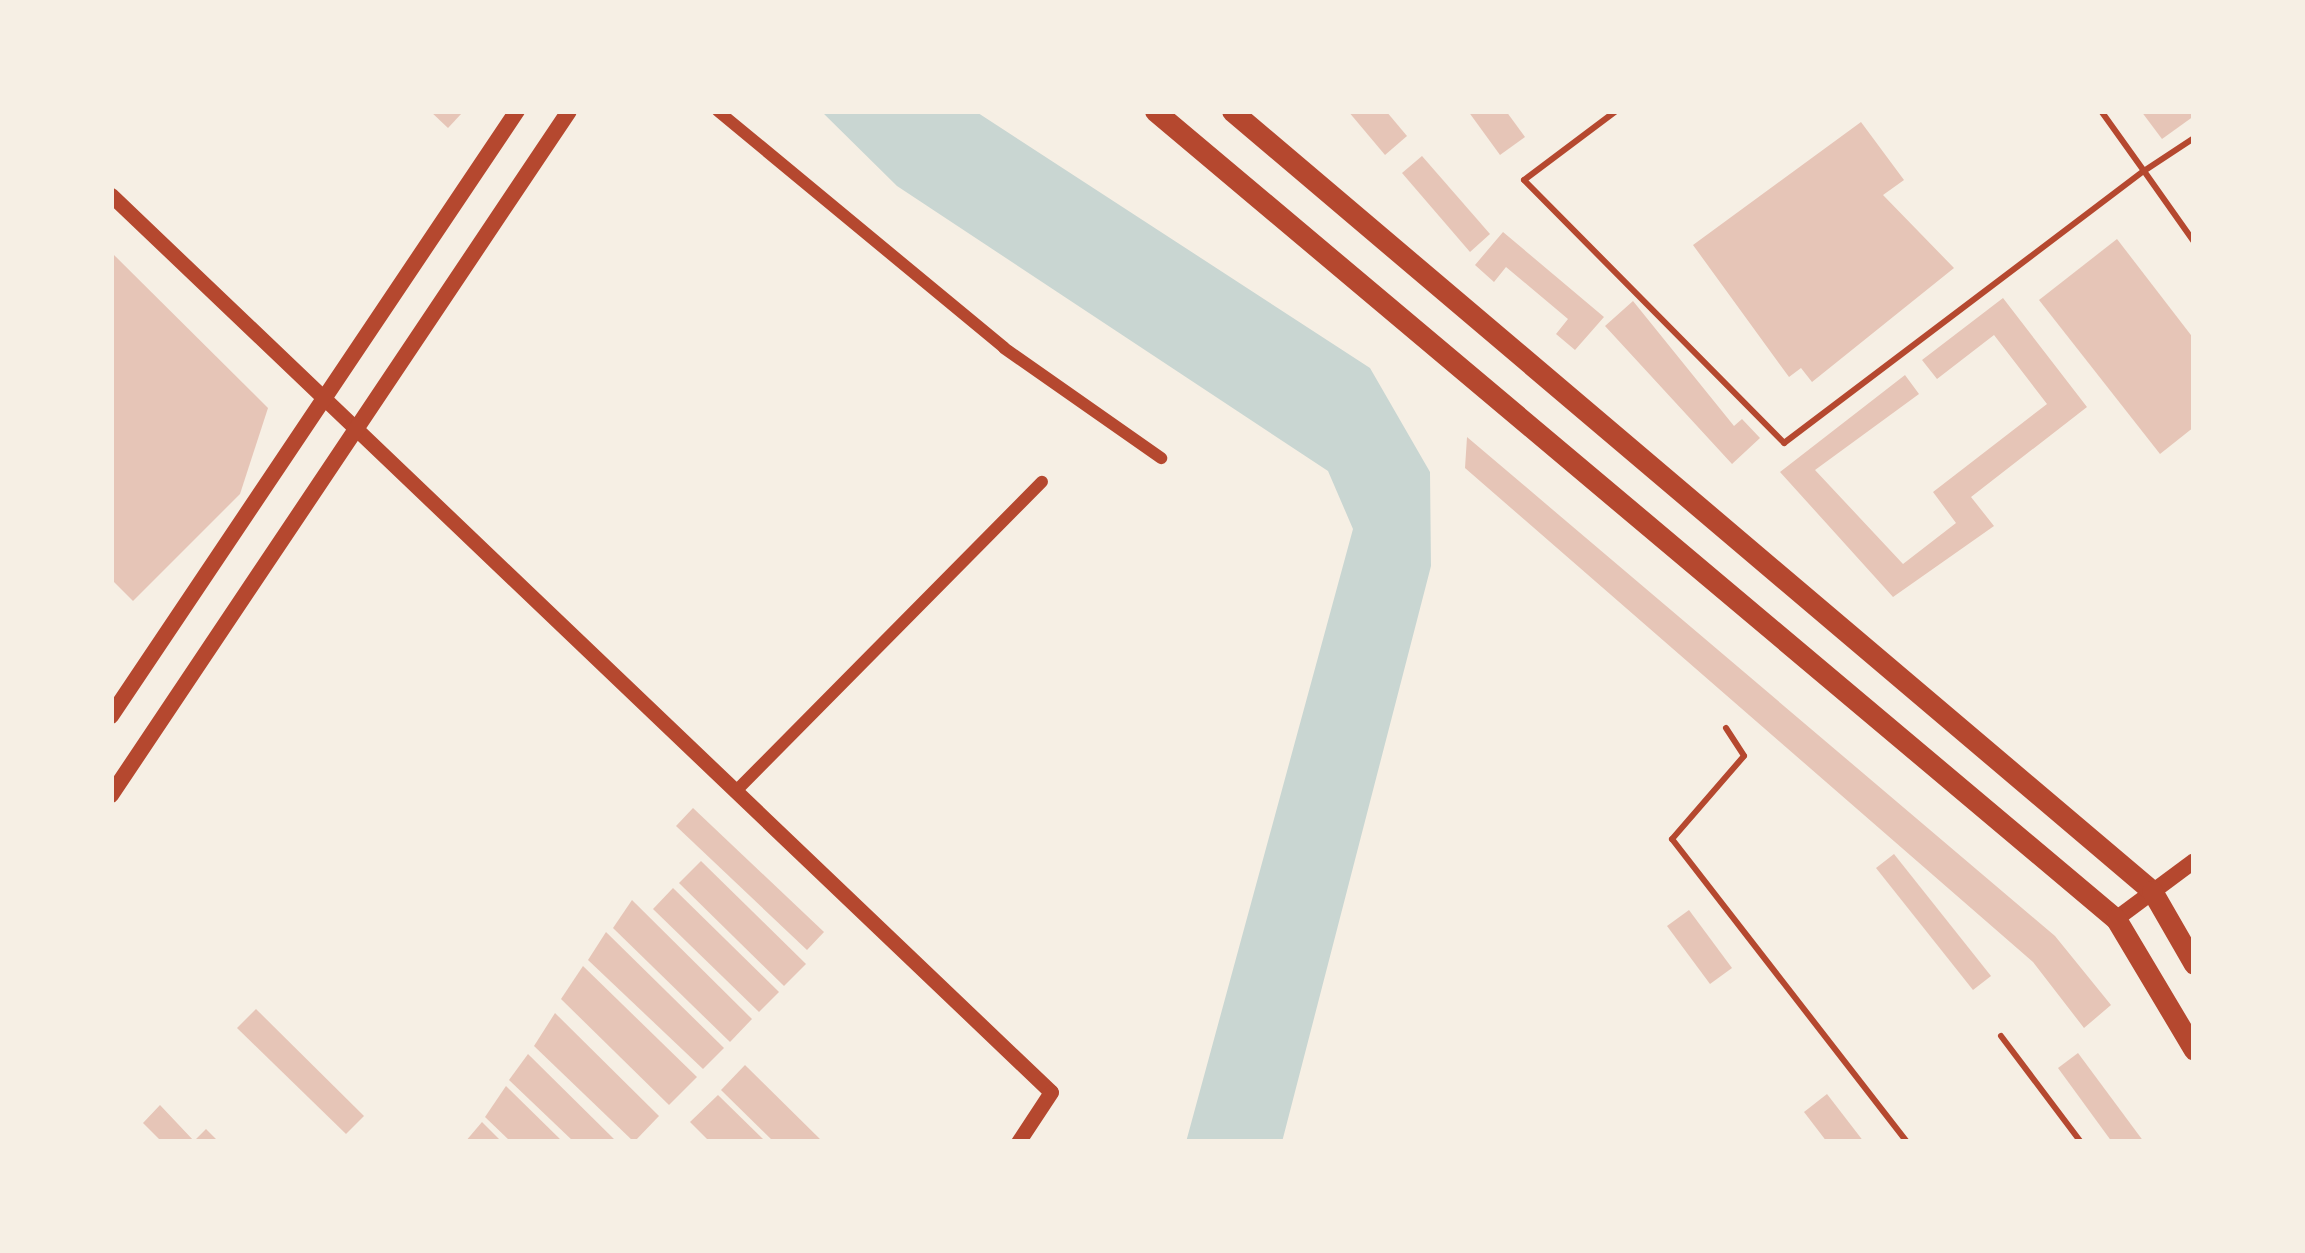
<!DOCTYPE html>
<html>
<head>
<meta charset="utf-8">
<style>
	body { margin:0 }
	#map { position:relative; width:2305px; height:1253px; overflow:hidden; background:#f6efe4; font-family:"Nunito Sans",sans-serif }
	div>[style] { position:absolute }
	.water>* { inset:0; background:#c9d6d2 }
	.building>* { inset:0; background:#e6c5b7 }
	.service>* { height:6px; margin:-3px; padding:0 3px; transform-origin:3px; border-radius:3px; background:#b5482f }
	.minor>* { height:12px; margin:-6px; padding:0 6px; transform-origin:6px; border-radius:6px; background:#b5482f }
	.tertiary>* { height:15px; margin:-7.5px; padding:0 7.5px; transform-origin:7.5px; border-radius:7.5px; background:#b5482f }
	.secondary>* { height:16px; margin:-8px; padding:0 8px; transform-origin:8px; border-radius:8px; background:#b5482f }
	.trunk>* { height:21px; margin:-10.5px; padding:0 10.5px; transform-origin:10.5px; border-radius:10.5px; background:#b5482f }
	span { translate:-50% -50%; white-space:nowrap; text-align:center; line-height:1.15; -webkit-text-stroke:9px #f6efe4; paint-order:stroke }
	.frame { position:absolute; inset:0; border:114px solid #f6efe4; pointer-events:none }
</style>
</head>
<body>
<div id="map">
	<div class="water">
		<i style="clip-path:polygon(821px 111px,975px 111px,1370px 368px,1430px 472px,1431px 566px,1282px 1142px,1186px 1142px,1353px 529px,1328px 471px,897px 186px)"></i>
	</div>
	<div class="building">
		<i style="clip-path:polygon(430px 111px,459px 111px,462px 113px,448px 128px)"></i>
		<i style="clip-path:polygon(1348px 111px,1386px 111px,1407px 136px,1385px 155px)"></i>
		<i style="clip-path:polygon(1468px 111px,1506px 111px,1525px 137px,1500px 155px)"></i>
		<i style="clip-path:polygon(2141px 111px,2194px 111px,2194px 116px,2162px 139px)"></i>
		<i style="clip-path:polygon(1861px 122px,1904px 180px,1883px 195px,1954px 268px,1812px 382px,1801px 368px,1789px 377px,1693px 245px)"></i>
		<i style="clip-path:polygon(1422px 156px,1490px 234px,1470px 252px,1402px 173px)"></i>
		<i style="clip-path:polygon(1503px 232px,1604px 317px,1575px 350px,1556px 334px,1568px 319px,1506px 267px,1494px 282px,1475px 265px)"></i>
		<i style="clip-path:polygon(2117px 239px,2194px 339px,2194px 427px,2160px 454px,2039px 300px)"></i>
		<i style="clip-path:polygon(111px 252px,268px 408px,240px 494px,133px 601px,111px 579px)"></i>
		<i style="clip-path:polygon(2003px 298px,2087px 407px,1971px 497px,1994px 526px,1893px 597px,1780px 472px,1905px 375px,1919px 394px,1815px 470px,1903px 564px,1956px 523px,1933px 492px,2047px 404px,1994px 335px,1937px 379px,1922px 360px)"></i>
		<i style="clip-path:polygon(1633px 301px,1734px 426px,1742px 419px,1760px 438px,1732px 464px,1605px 326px)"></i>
		<i style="clip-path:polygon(1467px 437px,2055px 936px,2111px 1005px,2084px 1028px,2033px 962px,1465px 468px)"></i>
		<i style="clip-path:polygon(693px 808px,824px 932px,807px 950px,676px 826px)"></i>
		<i style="clip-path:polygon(1894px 854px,1991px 976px,1973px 990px,1876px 868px)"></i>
		<i style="clip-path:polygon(701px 861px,806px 964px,784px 986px,679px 883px)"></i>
		<i style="clip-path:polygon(673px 888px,779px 992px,759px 1012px,653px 909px)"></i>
		<i style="clip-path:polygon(632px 900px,752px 1019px,730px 1042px,613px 928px)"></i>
		<i style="clip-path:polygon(1689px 910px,1732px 968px,1710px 984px,1667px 926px)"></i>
		<i style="clip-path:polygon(606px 932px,724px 1048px,703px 1069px,588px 960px)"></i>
		<i style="clip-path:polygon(583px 966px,697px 1077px,669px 1105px,561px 999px)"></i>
		<i style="clip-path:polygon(256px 1009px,364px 1116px,346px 1134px,237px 1028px)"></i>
		<i style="clip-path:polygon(555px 1013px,659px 1116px,634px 1142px,534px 1046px)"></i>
		<i style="clip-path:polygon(2078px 1053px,2144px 1142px,2112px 1142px,2058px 1068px)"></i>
		<i style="clip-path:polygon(528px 1054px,617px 1142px,574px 1142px,509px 1080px)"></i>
		<i style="clip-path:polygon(745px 1065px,823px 1142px,774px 1142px,721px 1090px)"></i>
		<i style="clip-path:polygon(506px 1086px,563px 1142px,511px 1142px,485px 1117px)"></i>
		<i style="clip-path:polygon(1827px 1094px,1864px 1142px,1827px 1142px,1804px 1112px)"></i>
		<i style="clip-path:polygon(718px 1095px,766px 1142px,710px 1142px,690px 1122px)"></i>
		<i style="clip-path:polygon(160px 1105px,194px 1141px,206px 1129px,219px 1142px,162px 1142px,143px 1123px)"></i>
		<i style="clip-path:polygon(482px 1122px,502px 1142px,465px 1142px)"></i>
	</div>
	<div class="service">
		<i style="left:1616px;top:111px;width:115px;rotate:143.1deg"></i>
		<i style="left:1524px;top:180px;width:370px;rotate:45.3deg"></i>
		<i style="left:1784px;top:443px;width:451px;rotate:-37.1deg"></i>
		<i style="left:2144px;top:171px;width:74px;rotate:-125.6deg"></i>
		<i style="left:2194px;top:138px;width:60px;rotate:146.6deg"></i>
		<i style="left:2144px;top:171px;width:87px;rotate:54.8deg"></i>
		<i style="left:1726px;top:728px;width:33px;rotate:57deg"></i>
		<i style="left:1744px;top:756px;width:110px;rotate:130.9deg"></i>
		<i style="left:1672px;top:839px;width:383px;rotate:52.2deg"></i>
		<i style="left:2001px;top:1036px;width:133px;rotate:53deg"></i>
		<i style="left:1969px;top:1142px;width:79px"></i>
	</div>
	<div class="minor">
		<i style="left:718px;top:111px;width:371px;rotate:39.6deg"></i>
		<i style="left:1004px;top:348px;width:192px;rotate:35deg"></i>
		<i style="left:736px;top:791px;width:435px;rotate:-45.3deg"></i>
	</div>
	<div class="tertiary">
		<i style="left:111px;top:195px;width:1299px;rotate:43.66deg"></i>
		<i style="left:1051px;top:1092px;width:60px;rotate:123.4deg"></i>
	</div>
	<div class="secondary">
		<i style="left:111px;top:716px;width:729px;rotate:-56.14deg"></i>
		<i style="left:111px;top:795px;width:823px;rotate:-56.19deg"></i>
		<i style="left:2116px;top:919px;width:97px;rotate:-36.6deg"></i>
	</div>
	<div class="trunk">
		<i style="left:1155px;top:111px;width:1256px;rotate:40.06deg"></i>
		<i style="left:2116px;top:919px;width:152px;rotate:59.2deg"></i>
		<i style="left:1232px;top:111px;width:1206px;rotate:40.29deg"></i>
		<i style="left:2152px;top:891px;width:84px;rotate:60.1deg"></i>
	</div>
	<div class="frame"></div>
</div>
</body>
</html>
